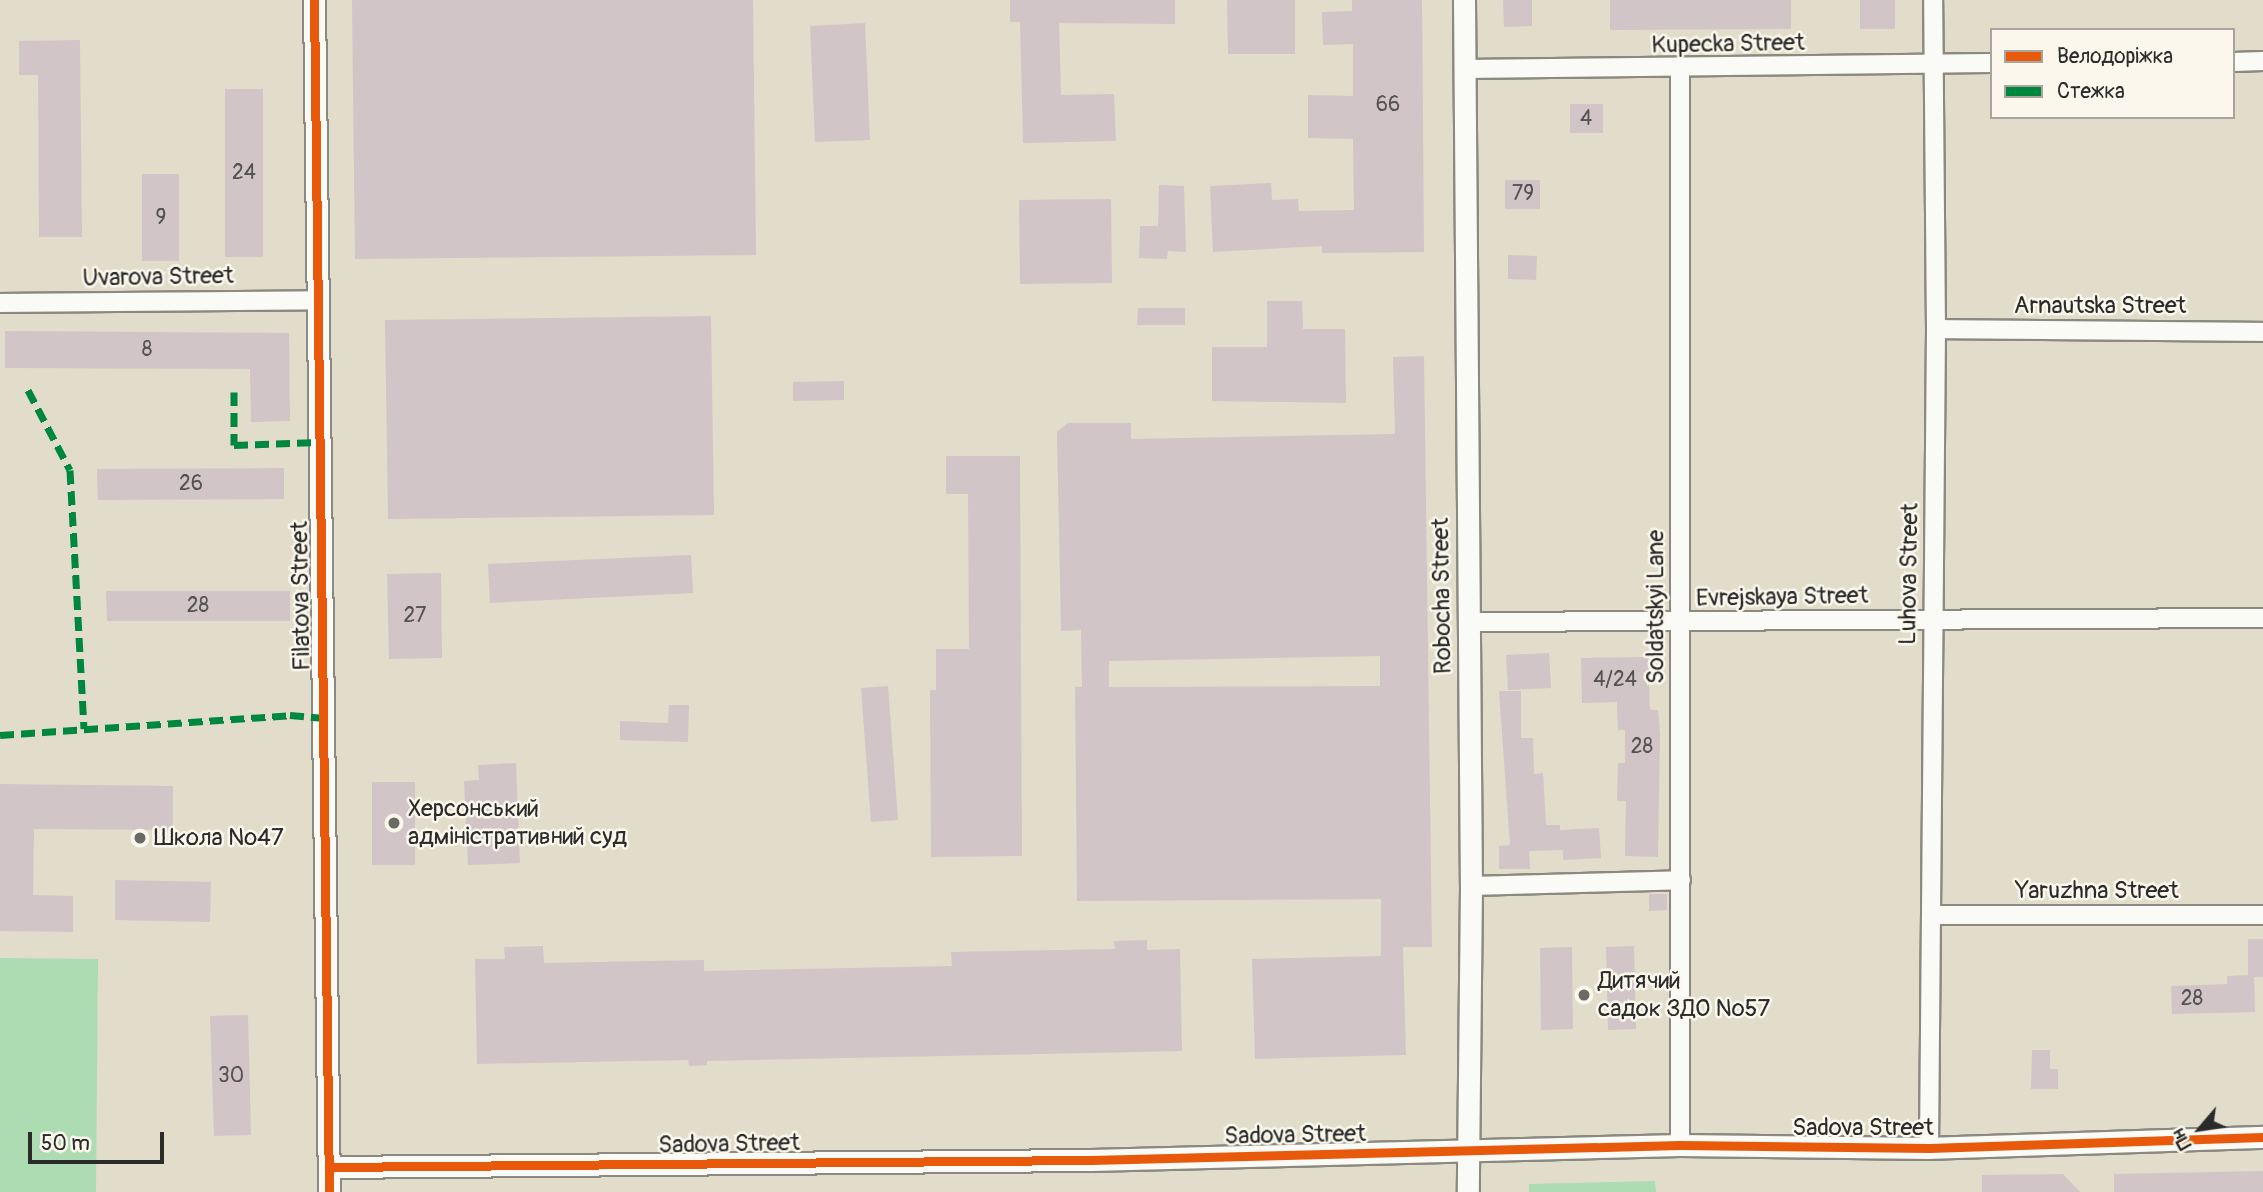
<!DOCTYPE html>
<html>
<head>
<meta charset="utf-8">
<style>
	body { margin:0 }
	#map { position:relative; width:2263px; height:1192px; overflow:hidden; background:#e1ddca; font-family:Pangolin,sans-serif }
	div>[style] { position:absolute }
	.green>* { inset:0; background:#addbb2 }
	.building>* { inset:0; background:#d1c5c7 }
	.roads { filter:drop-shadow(2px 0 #8c8a80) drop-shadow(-2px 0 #8c8a80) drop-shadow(0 2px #8c8a80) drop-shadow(0 -2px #8c8a80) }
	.minor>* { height:18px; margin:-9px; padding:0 9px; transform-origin:9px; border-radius:9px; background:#fafaf7 }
	.tertiary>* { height:21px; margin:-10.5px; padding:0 10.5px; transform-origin:10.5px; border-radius:10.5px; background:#fafaf7 }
	.quiet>* { height:7px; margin-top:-3.5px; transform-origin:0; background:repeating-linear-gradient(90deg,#00873e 0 14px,transparent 0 21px) }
	.cycleway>* { height:9px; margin:-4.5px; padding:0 4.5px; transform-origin:4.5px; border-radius:4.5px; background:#e8590c }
	.dots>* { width:19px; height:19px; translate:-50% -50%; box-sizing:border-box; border:4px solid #fbf7ec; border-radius:50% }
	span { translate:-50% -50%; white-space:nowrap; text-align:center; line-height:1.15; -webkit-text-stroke:5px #fbf7ec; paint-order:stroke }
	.number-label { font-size:21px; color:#545252 }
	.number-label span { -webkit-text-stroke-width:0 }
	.street-label { font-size:24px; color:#2b2b2b }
	.poi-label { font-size:24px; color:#2b2b2b }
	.left { translate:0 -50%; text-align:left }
	.legend { position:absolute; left:1990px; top:28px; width:245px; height:91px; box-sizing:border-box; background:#fbf7ec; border:2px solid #a8a59f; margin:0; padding:9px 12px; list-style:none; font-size:21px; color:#2b2b2b }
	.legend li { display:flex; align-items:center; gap:14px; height:35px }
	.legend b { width:35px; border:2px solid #a8a59f }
	.north { position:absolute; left:2165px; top:1094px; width:70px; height:70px; -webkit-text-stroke:5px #fbf7ec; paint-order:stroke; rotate:241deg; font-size:19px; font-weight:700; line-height:28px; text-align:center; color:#2b2b2b }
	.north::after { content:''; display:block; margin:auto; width:24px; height:32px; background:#2b2b2b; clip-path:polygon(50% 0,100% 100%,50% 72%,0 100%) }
	.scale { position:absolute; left:28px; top:1132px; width:136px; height:32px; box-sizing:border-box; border:4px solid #2b2b2b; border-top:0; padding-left:9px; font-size:21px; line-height:24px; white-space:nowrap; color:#2b2b2b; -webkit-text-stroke:5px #fbf7ec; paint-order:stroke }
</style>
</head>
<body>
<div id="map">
	<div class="green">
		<i style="clip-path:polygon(0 958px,98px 959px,96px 1192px,0 1192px)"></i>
		<i style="clip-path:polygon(1655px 1181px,1656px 1192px,1529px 1192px,1529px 1184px)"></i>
	</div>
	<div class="building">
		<i style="clip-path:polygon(352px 0,753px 0,756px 255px,355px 259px)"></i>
		<i style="clip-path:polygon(1010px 0,1175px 0,1175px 24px,1059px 23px,1061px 95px,1114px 94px,1116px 141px,1023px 143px,1020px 22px,1010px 22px)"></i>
		<i style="clip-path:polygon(1227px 0,1295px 0,1295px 54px,1228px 54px)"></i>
		<i style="clip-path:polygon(1352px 0,1422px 0,1424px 252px,1322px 253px,1322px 246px,1213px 252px,1210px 186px,1271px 183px,1272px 200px,1298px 199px,1299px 211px,1354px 210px,1353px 139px,1308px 138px,1308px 95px,1353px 96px,1353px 44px,1323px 45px,1322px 12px,1352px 11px)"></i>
		<i style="clip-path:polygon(1503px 0,1532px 0,1532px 26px,1504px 27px)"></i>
		<i style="clip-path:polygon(1610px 0,1791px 0,1791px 29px,1610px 30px)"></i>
		<i style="clip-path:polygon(1860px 0,1895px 0,1895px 29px,1860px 29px)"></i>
		<i style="clip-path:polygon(865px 23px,870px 140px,815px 142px,810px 26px)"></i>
		<i style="clip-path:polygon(80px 40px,82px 237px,39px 237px,38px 75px,19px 75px,19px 41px)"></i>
		<i style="clip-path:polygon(225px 89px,263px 89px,263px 257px,225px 257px)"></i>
		<i style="clip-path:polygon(1570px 104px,1603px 104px,1603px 133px,1570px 133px)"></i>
		<i style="clip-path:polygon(142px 174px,179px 174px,179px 261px,142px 261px)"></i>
		<i style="clip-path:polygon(1505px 180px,1540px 180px,1540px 209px,1505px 209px)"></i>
		<i style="clip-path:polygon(1159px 185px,1184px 186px,1186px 252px,1168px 251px,1167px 259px,1139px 258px,1140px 226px,1158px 226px)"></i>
		<i style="clip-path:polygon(1111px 199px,1112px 283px,1020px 284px,1019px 200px)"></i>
		<i style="clip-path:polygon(1508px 255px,1537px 256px,1536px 280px,1508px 279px)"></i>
		<i style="clip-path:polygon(1267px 301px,1302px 301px,1303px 329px,1345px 329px,1346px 403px,1212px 401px,1212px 347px,1267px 347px)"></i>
		<i style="clip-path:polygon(1138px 308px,1185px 308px,1185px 325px,1137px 325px)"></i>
		<i style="clip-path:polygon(711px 316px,714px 515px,388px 519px,385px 320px)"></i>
		<i style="clip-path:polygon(5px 331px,289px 333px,290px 421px,251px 422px,250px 369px,5px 368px)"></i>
		<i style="clip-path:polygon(evenodd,1424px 356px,1432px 947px,1403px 947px,1406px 1055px,1255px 1059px,1252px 959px,1381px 956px,1381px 899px,1077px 901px,1075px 687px,1082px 687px,1081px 630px,1061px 631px,1057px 432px,1068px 423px,1131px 423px,1131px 439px,1395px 434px,1393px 357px,1424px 356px,1380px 656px,1380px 686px,1109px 687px,1109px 661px,1380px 656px)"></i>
		<i style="clip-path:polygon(844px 381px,844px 400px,793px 401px,793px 382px)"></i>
		<i style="clip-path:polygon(946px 456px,1020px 456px,1022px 856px,931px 857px,930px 690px,936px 690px,936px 649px,969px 649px,968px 494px,946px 494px)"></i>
		<i style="clip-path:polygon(284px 468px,284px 499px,98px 500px,97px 469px)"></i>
		<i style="clip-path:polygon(691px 555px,693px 593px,490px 603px,488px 564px)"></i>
		<i style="clip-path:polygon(441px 573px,442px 658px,389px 659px,387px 574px)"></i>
		<i style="clip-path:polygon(106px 591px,290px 591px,290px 621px,107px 621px)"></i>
		<i style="clip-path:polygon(1549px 653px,1551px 688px,1508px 690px,1506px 655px)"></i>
		<i style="clip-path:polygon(1648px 657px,1650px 710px,1658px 710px,1660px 733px,1658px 857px,1625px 856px,1626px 801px,1617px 801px,1618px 763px,1625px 763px,1625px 730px,1618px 730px,1617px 702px,1582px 703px,1581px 658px)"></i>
		<i style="clip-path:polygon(888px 686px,898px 820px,871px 822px,861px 688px)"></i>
		<i style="clip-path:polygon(1499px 691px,1521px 691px,1521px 738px,1533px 738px,1534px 774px,1543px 773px,1546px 825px,1560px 825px,1560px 830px,1599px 828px,1601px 858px,1563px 860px,1563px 850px,1529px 851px,1530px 869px,1499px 869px,1499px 846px,1510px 845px)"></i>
		<i style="clip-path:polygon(669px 705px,689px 705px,688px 742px,620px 740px,620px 721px,668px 723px)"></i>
		<i style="clip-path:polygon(516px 763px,520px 863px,468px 865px,464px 781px,479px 780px,478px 765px)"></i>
		<i style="clip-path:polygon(372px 782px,415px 782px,415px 865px,372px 865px)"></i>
		<i style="clip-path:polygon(0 784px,173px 786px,173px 830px,34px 829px,33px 895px,73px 896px,73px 932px,0 931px)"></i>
		<i style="clip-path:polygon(115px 880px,211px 882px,210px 922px,115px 920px)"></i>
		<i style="clip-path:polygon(1649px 894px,1667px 894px,1667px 910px,1649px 911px)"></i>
		<i style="clip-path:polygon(2248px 939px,2263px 939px,2263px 977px,2254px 977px,2255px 1012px,2172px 1014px,2171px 986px,2227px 984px,2227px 976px,2248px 975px)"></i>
		<i style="clip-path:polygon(1147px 940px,1147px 950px,1180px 949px,1182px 1051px,707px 1061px,707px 1065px,689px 1066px,688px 1060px,477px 1064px,475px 959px,505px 959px,504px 947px,543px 946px,544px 963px,704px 960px,704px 971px,952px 966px,951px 952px,1115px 949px,1114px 941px)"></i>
		<i style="clip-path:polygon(1634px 946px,1636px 1029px,1608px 1030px,1606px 947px)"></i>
		<i style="clip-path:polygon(1572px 947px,1573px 1029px,1541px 1030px,1540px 948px)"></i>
		<i style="clip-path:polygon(248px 1015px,251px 1135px,214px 1136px,210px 1016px)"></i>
		<i style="clip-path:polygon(2032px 1050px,2050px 1050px,2050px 1069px,2058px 1069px,2058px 1089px,2031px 1089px)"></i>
		<i style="clip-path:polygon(2263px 1171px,2263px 1192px,2114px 1192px,2114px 1174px)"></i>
		<i style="clip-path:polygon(2063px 1174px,2080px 1192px,1982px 1192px,1982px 1175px)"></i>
	</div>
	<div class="roads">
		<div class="minor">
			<i style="left:2233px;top:62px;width:30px;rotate:-2deg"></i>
			<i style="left:1464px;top:69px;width:528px;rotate:-0.65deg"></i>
			<i style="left:1680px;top:69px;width:1076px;rotate:90deg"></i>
			<i style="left:0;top:303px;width:316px;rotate:-0.5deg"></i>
			<i style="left:1936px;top:329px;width:327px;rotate:0.5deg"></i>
			<i style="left:1469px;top:622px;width:794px;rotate:-0.29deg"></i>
			<i style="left:1471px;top:886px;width:210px;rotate:-1.6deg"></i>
			<i style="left:1932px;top:915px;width:331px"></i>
			<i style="left:1929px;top:1148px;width:819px;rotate:-89.51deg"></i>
			<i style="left:1936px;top:329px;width:329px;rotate:-90.5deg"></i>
		</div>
		<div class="tertiary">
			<i style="left:314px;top:0;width:1192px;rotate:89.28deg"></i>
			<i style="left:1464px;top:0;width:886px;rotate:89.55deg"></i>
			<i style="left:1471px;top:886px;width:306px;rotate:90.6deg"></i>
			<i style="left:329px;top:1167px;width:762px;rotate:-0.53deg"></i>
			<i style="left:1091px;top:1160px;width:589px;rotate:-1.46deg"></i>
			<i style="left:1680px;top:1145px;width:249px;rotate:0.7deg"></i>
			<i style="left:1929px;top:1148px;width:334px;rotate:-1.9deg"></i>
		</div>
	</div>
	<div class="quiet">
		<i style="left:28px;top:390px;width:90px;rotate:62.3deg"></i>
		<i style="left:70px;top:470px;width:259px;rotate:86.9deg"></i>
		<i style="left:234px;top:392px;width:53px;rotate:90deg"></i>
		<i style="left:234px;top:445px;width:84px;rotate:-2deg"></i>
		<i style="left:0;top:735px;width:291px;rotate:-3.9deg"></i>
		<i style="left:290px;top:715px;width:32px;rotate:5deg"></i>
	</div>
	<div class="cycleway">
		<i style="left:314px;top:0;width:1192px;rotate:89.28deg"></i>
		<i style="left:329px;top:1167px;width:762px;rotate:-0.53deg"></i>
		<i style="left:1091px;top:1160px;width:589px;rotate:-1.46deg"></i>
		<i style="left:1680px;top:1145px;width:249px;rotate:0.7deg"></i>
		<i style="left:1929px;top:1148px;width:334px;rotate:-1.9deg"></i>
	</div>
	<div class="dots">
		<i style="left:394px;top:823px;background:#6b6963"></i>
		<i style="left:140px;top:838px;background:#6b6963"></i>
		<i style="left:1584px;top:995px;background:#6b6963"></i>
	</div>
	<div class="number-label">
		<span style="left:1388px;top:105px">66</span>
		<span style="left:1586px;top:119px">4</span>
		<span style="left:244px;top:173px">24</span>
		<span style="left:1523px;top:194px">79</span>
		<span style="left:161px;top:218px">9</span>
		<span style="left:147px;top:350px">8</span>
		<span style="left:191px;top:484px">26</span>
		<span style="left:198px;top:606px">28</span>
		<span style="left:415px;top:616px">27</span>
		<span style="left:1615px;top:680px">4/24</span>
		<span style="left:1642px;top:747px">28</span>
		<span style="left:2192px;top:999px">28</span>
		<span style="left:231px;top:1076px">30</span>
	</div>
	<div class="street-label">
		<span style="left:1728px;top:44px;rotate:-1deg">Kupecka Street</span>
		<span style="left:158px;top:277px;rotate:-1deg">Uvarova Street</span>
		<span style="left:2100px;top:306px">Arnautska Street</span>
		<span style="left:1909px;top:574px;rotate:-89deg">Luhova Street</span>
		<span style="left:301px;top:596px;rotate:-91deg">Filatova Street</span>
		<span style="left:1442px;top:596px;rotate:-91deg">Robocha Street</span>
		<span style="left:1782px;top:597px;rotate:-1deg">Evrejskaya Street</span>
		<span style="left:1656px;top:607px;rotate:-90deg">Soldatskyi Lane</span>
		<span style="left:2097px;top:891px">Yaruzhna Street</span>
		<span style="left:1863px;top:1128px">Sadova Street</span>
		<span style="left:1295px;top:1135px;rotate:-1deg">Sadova Street</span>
		<span style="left:729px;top:1144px;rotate:-1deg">Sadova Street</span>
	</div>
	<div class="poi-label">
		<span class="left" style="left:408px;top:823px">Херсонський<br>адміністративний суд</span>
		<span class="left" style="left:154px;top:838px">Школа №47</span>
		<span class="left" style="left:1598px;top:995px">Дитячий<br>садок ЗДО №57</span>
	</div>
	<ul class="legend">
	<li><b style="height:9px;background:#e8590c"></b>Велодоріжка</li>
	<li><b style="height:9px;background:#00873e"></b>Стежка</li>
	</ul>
	<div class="north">Пн</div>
	<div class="scale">50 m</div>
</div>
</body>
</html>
